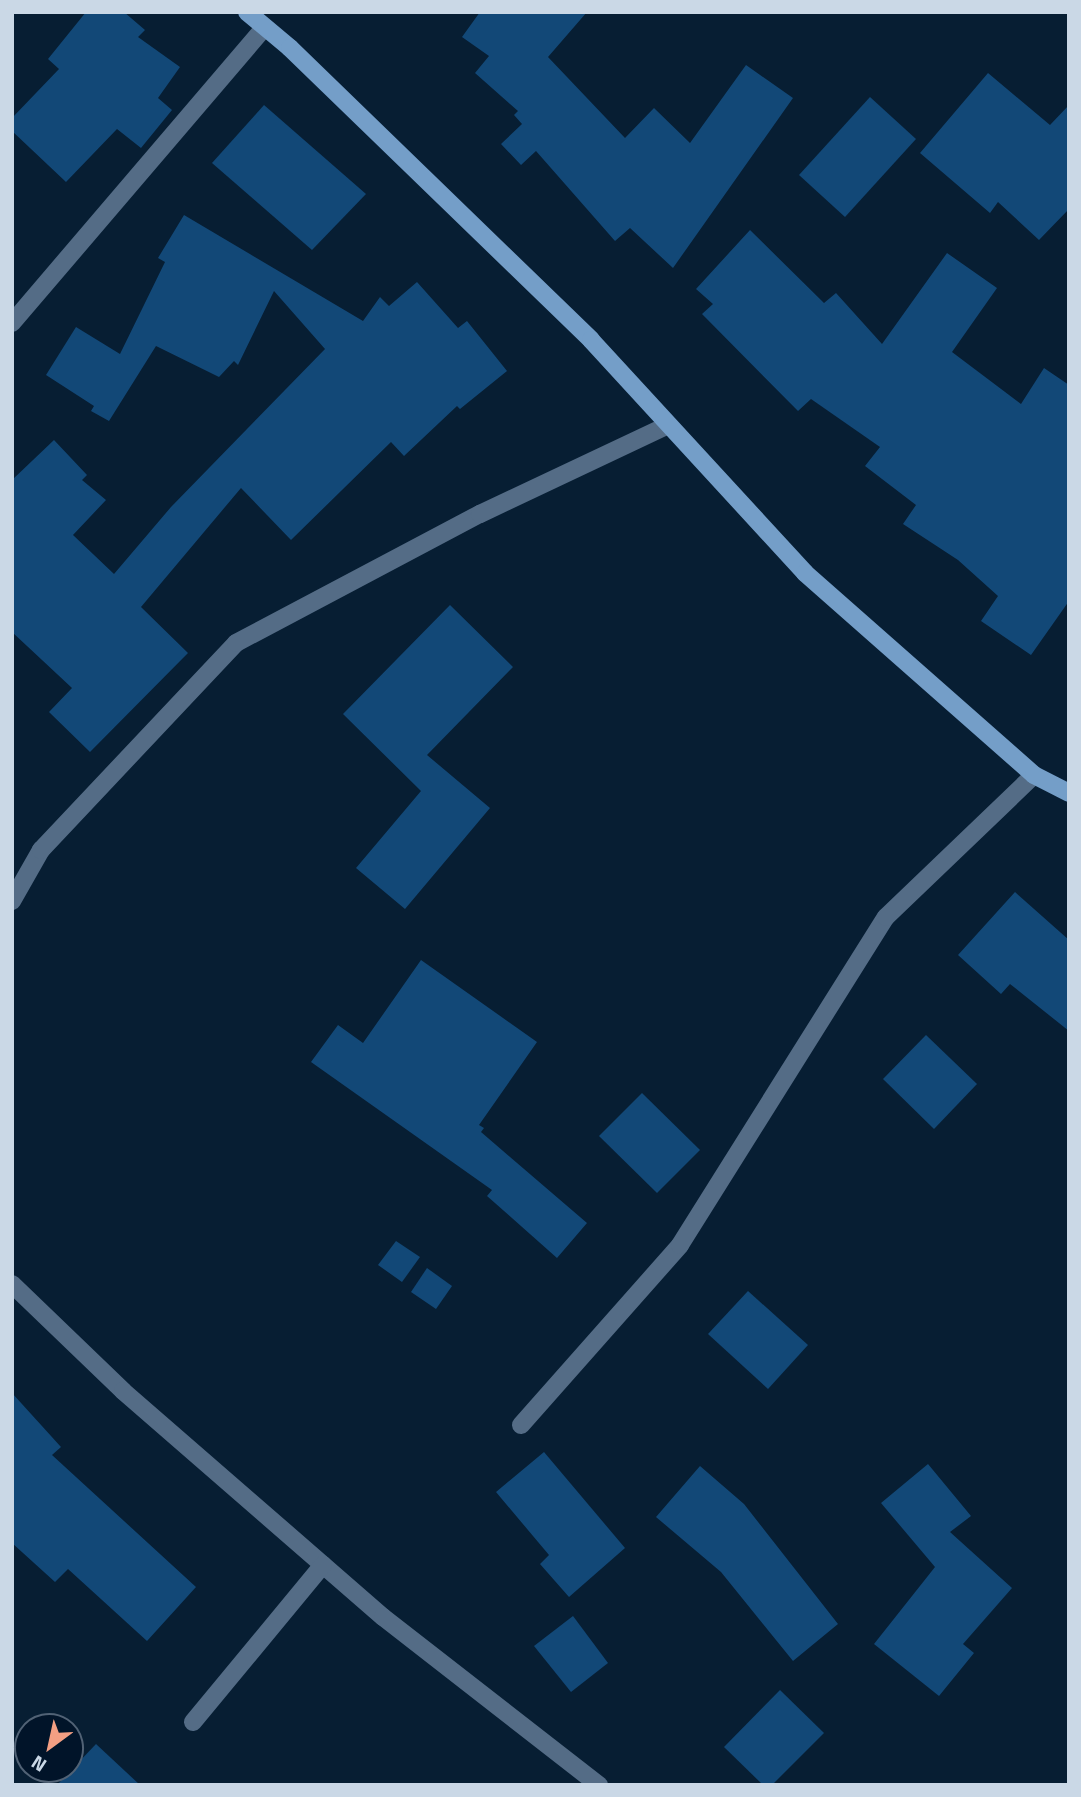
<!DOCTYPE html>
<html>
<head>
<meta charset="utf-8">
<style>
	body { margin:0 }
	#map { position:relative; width:1081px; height:1797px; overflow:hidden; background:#071e33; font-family:"Titillium Web",sans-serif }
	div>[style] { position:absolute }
	.building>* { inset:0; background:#124877 }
	.minor>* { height:18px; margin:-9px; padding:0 9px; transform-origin:9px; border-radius:9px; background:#546c86 }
	.major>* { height:18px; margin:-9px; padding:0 9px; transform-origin:9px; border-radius:9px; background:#749ec8 }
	span { translate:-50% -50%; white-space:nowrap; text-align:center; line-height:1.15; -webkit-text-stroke:5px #011429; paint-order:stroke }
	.frame { position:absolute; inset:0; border:14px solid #cad8e6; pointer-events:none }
	.north { position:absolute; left:14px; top:1713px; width:70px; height:70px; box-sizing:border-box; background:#011429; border:2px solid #516275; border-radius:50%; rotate:213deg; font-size:19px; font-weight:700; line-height:28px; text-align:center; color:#cad8e6 }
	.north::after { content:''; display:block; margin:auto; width:24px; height:32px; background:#f39f83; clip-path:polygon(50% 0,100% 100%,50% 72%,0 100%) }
</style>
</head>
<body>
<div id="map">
	<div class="building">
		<i style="clip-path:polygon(86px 12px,124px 12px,145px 30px,138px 37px,180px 67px,158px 98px,172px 110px,141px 148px,117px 129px,66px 182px,12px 131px,12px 118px,59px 69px,48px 59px)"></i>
		<i style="clip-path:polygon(480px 12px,587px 12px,548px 57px,625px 138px,654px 108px,690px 143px,746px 65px,793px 98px,673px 268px,630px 228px,615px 241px,536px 151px,521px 165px,501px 144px,522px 124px,514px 115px,518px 111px,475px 73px,489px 56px,462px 37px)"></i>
		<i style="clip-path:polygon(988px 73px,1050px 125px,1069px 105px,1069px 209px,1039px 240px,998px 202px,990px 213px,920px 153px)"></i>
		<i style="clip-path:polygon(870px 97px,916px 139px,845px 217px,799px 175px)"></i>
		<i style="clip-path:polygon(264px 105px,366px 194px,312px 250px,212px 163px)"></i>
		<i style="clip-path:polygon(184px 215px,363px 321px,380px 297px,389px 306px,417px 282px,458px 328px,467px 321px,507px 371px,460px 409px,457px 406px,404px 456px,391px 442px,291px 540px,241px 488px,141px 607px,188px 653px,90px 752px,49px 712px,72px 688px,12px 632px,12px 480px,54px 440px,87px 475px,82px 480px,106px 500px,73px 535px,114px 574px,171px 507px,325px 349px,274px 291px,238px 365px,234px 361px,219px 377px,156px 346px,109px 421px,91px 411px,94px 406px,46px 375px,76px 327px,120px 354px,165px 262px,158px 258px)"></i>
		<i style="clip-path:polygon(750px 230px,824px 303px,836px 293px,882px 344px,947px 253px,997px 288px,952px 352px,1021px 404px,1044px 368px,1069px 385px,1069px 601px,1031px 655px,981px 621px,998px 596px,958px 560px,903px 524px,916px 505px,865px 466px,880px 447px,811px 399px,798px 411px,702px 314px,713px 304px,696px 289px)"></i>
		<i style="clip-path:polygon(450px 605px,513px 667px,427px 755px,490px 808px,405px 909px,356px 868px,421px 791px,343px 714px)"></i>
		<i style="clip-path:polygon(1015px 892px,1069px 940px,1069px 1031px,1010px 984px,1001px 994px,958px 955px)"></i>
		<i style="clip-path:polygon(421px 960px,537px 1042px,479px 1125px,484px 1128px,481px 1132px,587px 1223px,557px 1258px,487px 1196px,492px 1190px,311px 1062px,338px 1025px,363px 1043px)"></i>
		<i style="clip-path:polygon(926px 1035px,977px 1084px,934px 1129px,883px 1079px)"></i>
		<i style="clip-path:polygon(642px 1093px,700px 1150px,657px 1193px,599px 1136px)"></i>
		<i style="clip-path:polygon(396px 1241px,420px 1257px,402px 1282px,378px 1265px)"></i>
		<i style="clip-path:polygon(427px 1268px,452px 1286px,436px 1309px,411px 1292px)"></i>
		<i style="clip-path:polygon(748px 1291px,808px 1345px,768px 1389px,708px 1334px)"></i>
		<i style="clip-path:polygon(12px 1393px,61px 1447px,52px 1455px,196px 1587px,147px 1641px,68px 1569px,55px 1582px,12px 1543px)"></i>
		<i style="clip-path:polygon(544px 1452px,625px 1548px,569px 1597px,540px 1564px,549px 1555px,496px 1492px)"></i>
		<i style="clip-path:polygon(928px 1464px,971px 1516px,950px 1532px,1012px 1588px,963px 1644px,974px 1653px,939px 1696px,874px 1644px,935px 1567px,881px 1503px)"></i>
		<i style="clip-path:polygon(700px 1466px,744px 1504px,838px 1624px,793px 1661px,721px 1572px,656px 1517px)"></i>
		<i style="clip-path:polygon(573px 1616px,608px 1663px,571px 1692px,534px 1646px)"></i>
		<i style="clip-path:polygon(780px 1690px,824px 1733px,772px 1785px,763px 1785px,724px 1747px)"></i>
		<i style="clip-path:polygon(96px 1744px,140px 1785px,57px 1785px)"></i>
	</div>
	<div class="minor">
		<i style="left:12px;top:323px;width:389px;rotate:-49.5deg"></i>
		<i style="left:12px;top:901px;width:59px;rotate:-60.4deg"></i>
		<i style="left:41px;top:850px;width:284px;rotate:-46.7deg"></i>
		<i style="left:236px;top:643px;width:276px;rotate:-27.9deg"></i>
		<i style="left:480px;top:514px;width:208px;rotate:-25.3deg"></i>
		<i style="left:12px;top:1284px;width:154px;rotate:43.9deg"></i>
		<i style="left:123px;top:1391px;width:344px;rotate:41deg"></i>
		<i style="left:383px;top:1617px;width:274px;rotate:37.9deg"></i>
		<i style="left:521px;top:1425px;width:240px;rotate:-48.5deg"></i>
		<i style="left:680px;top:1245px;width:387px;rotate:-57.9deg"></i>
		<i style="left:886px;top:917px;width:205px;rotate:-43.8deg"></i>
		<i style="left:193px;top:1722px;width:204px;rotate:-50.4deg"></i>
	</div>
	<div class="major">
		<i style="left:247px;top:12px;width:56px;rotate:39.9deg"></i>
		<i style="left:290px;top:48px;width:419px;rotate:44.1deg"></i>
		<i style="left:591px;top:340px;width:316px;rotate:47.4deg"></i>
		<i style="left:805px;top:573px;width:305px;rotate:41.4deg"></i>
		<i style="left:1034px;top:775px;width:39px;rotate:27deg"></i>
	</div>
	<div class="frame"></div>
	<div class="north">N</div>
</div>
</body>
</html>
